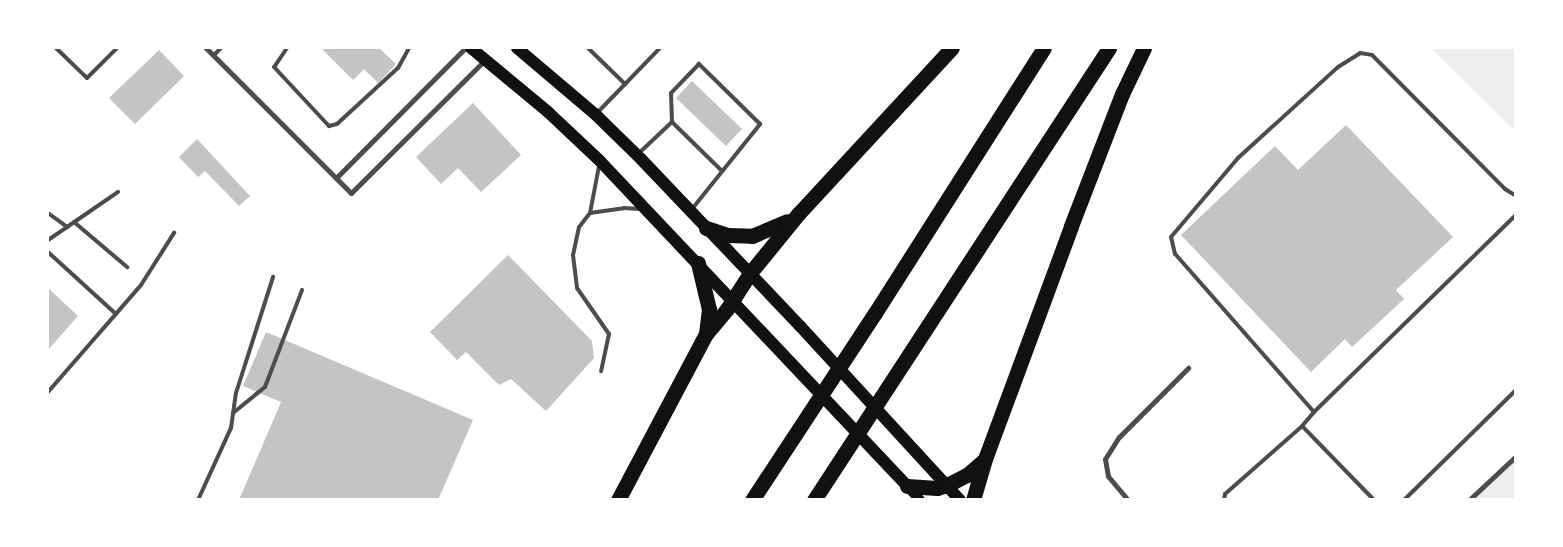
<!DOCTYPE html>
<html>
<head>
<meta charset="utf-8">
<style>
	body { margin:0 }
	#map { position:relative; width:1563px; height:547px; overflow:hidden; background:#fff; font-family:Poppins,sans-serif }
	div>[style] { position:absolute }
	.green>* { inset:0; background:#eee }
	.building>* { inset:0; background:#c4c4c4 }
	.service>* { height:4px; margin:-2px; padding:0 2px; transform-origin:2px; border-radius:2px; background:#4c4c4c }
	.minor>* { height:5px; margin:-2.5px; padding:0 2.5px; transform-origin:2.5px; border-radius:2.5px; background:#4c4c4c }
	.secondary>* { height:10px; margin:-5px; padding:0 5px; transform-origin:5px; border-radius:5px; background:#111 }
	.primary>* { height:12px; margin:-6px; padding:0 6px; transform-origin:6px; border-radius:6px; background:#111 }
	.motorway>* { height:15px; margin:-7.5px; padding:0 7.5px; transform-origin:7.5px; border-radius:7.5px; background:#111 }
	span { translate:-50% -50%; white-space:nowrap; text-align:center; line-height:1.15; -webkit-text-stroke:4.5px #fff; paint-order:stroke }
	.frame { position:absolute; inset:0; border:49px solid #fff; pointer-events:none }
</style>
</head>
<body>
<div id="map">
	<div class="green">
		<i style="clip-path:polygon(1431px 48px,1515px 48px,1515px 131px)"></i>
		<i style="clip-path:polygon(1515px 456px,1515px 499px,1469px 499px)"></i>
	</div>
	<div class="building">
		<i style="clip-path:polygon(321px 48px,379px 48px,396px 64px,378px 83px,364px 69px,353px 80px)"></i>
		<i style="clip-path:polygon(159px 50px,184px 76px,135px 124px,109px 98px)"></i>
		<i style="clip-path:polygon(692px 81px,742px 129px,726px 146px,676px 98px)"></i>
		<i style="clip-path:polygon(473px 103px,521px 155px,481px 192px,458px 168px,441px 184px,416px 157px)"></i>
		<i style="clip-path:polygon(1346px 125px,1453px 237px,1396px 290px,1404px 299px,1352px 347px,1345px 339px,1311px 372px,1181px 235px,1275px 146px,1298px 170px)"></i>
		<i style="clip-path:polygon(197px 139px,250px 196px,239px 206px,205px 171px,198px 177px,179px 157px)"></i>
		<i style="clip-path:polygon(508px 255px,592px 341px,594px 358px,546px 411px,511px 379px,499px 385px,466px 352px,457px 360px,430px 332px)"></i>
		<i style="clip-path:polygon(48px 288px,78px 316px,48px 350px)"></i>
		<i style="clip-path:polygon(266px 332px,473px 420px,438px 500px,239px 500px,281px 402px,243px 386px)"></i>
	</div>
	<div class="service">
		<i style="left:56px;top:48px;width:43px;rotate:44.1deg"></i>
		<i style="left:87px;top:78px;width:42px;rotate:-45deg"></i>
		<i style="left:287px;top:48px;width:23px;rotate:124deg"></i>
		<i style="left:274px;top:67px;width:81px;rotate:47deg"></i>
		<i style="left:329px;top:126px;width:8px;rotate:-14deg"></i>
		<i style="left:337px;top:124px;width:83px;rotate:-42.6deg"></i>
		<i style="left:398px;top:68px;width:23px;rotate:-61deg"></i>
		<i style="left:588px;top:48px;width:52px;rotate:44.2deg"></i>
		<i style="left:214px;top:55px;width:10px;rotate:-45deg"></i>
		<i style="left:597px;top:113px;width:91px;rotate:-45.9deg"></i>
		<i style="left:638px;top:154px;width:47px;rotate:-43.3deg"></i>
		<i style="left:599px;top:166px;width:48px;rotate:100.8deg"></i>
		<i style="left:590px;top:213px;width:34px;rotate:-8deg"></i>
		<i style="left:624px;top:208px;width:16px;rotate:4deg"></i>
		<i style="left:692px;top:209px;width:109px;rotate:-51.3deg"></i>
		<i style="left:760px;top:124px;width:86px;rotate:-135.5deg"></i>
		<i style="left:699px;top:64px;width:40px;rotate:134deg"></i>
		<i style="left:671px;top:93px;width:29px;rotate:88deg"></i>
		<i style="left:672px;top:122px;width:70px;rotate:44.4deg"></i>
		<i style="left:48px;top:213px;width:24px;rotate:36deg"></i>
		<i style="left:67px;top:227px;width:62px;rotate:-34.5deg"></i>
		<i style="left:590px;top:213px;width:18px;rotate:128deg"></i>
		<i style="left:579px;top:227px;width:29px;rotate:102deg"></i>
		<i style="left:573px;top:255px;width:33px;rotate:83deg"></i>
		<i style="left:577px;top:288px;width:56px;rotate:55.2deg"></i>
		<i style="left:609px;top:334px;width:38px;rotate:102deg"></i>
		<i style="left:74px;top:222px;width:70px;rotate:40.3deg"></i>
		<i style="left:48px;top:240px;width:23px;rotate:-34deg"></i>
		<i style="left:48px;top:252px;width:92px;rotate:42.4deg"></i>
		<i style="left:48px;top:392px;width:142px;rotate:-49deg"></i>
		<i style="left:141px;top:285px;width:62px;rotate:-57.6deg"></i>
		<i style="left:1314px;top:412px;width:282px;rotate:-44.3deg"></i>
		<i style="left:233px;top:413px;width:41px;rotate:-39.1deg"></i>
		<i style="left:265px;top:387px;width:104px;rotate:-69.1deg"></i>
		<i style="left:198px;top:500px;width:79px;rotate:-65.4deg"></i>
		<i style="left:231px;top:428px;width:35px;rotate:-82deg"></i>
		<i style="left:236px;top:393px;width:122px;rotate:-72.3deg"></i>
		<i style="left:1224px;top:500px;width:6px;rotate:-81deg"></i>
		<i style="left:1225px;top:494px;width:103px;rotate:-41.4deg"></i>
		<i style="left:1374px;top:500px;width:103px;rotate:-134.2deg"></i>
		<i style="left:1302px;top:426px;width:18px;rotate:-49deg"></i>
		<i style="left:1314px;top:412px;width:210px;rotate:-131.3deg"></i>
		<i style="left:1175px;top:254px;width:17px;rotate:-103deg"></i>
		<i style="left:1171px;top:237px;width:104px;rotate:-49.7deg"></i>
		<i style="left:1238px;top:158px;width:135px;rotate:-42.3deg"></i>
		<i style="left:1338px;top:67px;width:26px;rotate:-32deg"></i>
		<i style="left:1360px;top:53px;width:12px;rotate:9deg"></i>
		<i style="left:1372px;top:55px;width:189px;rotate:45.2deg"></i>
		<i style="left:1505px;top:189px;width:13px;rotate:32deg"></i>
		<i style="left:1404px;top:500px;width:157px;rotate:-44.5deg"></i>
	</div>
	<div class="minor">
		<i style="left:206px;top:48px;width:205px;rotate:45deg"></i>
		<i style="left:351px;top:193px;width:189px;rotate:-44.8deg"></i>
		<i style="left:336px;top:178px;width:183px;rotate:-45.2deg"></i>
		<i style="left:1128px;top:500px;width:31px;rotate:-130deg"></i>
		<i style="left:1108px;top:476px;width:17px;rotate:-100deg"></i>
		<i style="left:1105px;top:459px;width:26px;rotate:-58deg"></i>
		<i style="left:1119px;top:437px;width:98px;rotate:-45deg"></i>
		<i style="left:1469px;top:500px;width:64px;rotate:-43.1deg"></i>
	</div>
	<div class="secondary">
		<i style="left:907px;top:486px;width:19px;rotate:47deg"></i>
	</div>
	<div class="primary">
		<i style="left:471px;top:48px;width:100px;rotate:39.7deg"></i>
		<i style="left:548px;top:112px;width:71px;rotate:43.3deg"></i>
		<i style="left:600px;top:161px;width:447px;rotate:46.6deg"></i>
		<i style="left:517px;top:48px;width:104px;rotate:40.3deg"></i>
		<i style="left:596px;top:115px;width:63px;rotate:44.4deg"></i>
		<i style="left:641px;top:159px;width:231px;rotate:46.4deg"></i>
		<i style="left:800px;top:326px;width:236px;rotate:47.4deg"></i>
	</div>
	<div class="motorway">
		<i style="left:706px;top:228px;width:23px;rotate:18deg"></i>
		<i style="left:728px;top:235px;width:24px;rotate:2deg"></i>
		<i style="left:752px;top:236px;width:38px;rotate:-23deg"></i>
		<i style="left:698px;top:263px;width:47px;rotate:76.6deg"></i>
		<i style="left:709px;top:309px;width:25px;rotate:97deg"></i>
		<i style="left:907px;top:486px;width:30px;rotate:4deg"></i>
		<i style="left:937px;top:488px;width:10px;rotate:-17deg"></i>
		<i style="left:947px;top:485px;width:22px;rotate:-27deg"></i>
		<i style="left:967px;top:475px;width:23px;rotate:-41deg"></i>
		<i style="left:618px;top:500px;width:188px;rotate:-62.1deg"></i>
		<i style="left:706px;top:334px;width:33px;rotate:-50deg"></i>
		<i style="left:727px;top:309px;width:43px;rotate:-57.4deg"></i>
		<i style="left:750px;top:273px;width:77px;rotate:-50.8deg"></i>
		<i style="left:799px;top:213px;width:225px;rotate:-47.2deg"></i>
		<i style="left:752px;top:500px;width:224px;rotate:-56.7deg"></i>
		<i style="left:875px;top:313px;width:314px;rotate:-57.5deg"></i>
		<i style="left:814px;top:500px;width:540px;rotate:-56.87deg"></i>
		<i style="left:973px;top:500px;width:43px;rotate:-73.7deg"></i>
		<i style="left:985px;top:459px;width:248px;rotate:-69.7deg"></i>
		<i style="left:1071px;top:226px;width:142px;rotate:-68.9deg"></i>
		<i style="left:1122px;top:94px;width:51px;rotate:-64.4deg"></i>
	</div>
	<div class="frame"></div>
</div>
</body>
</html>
